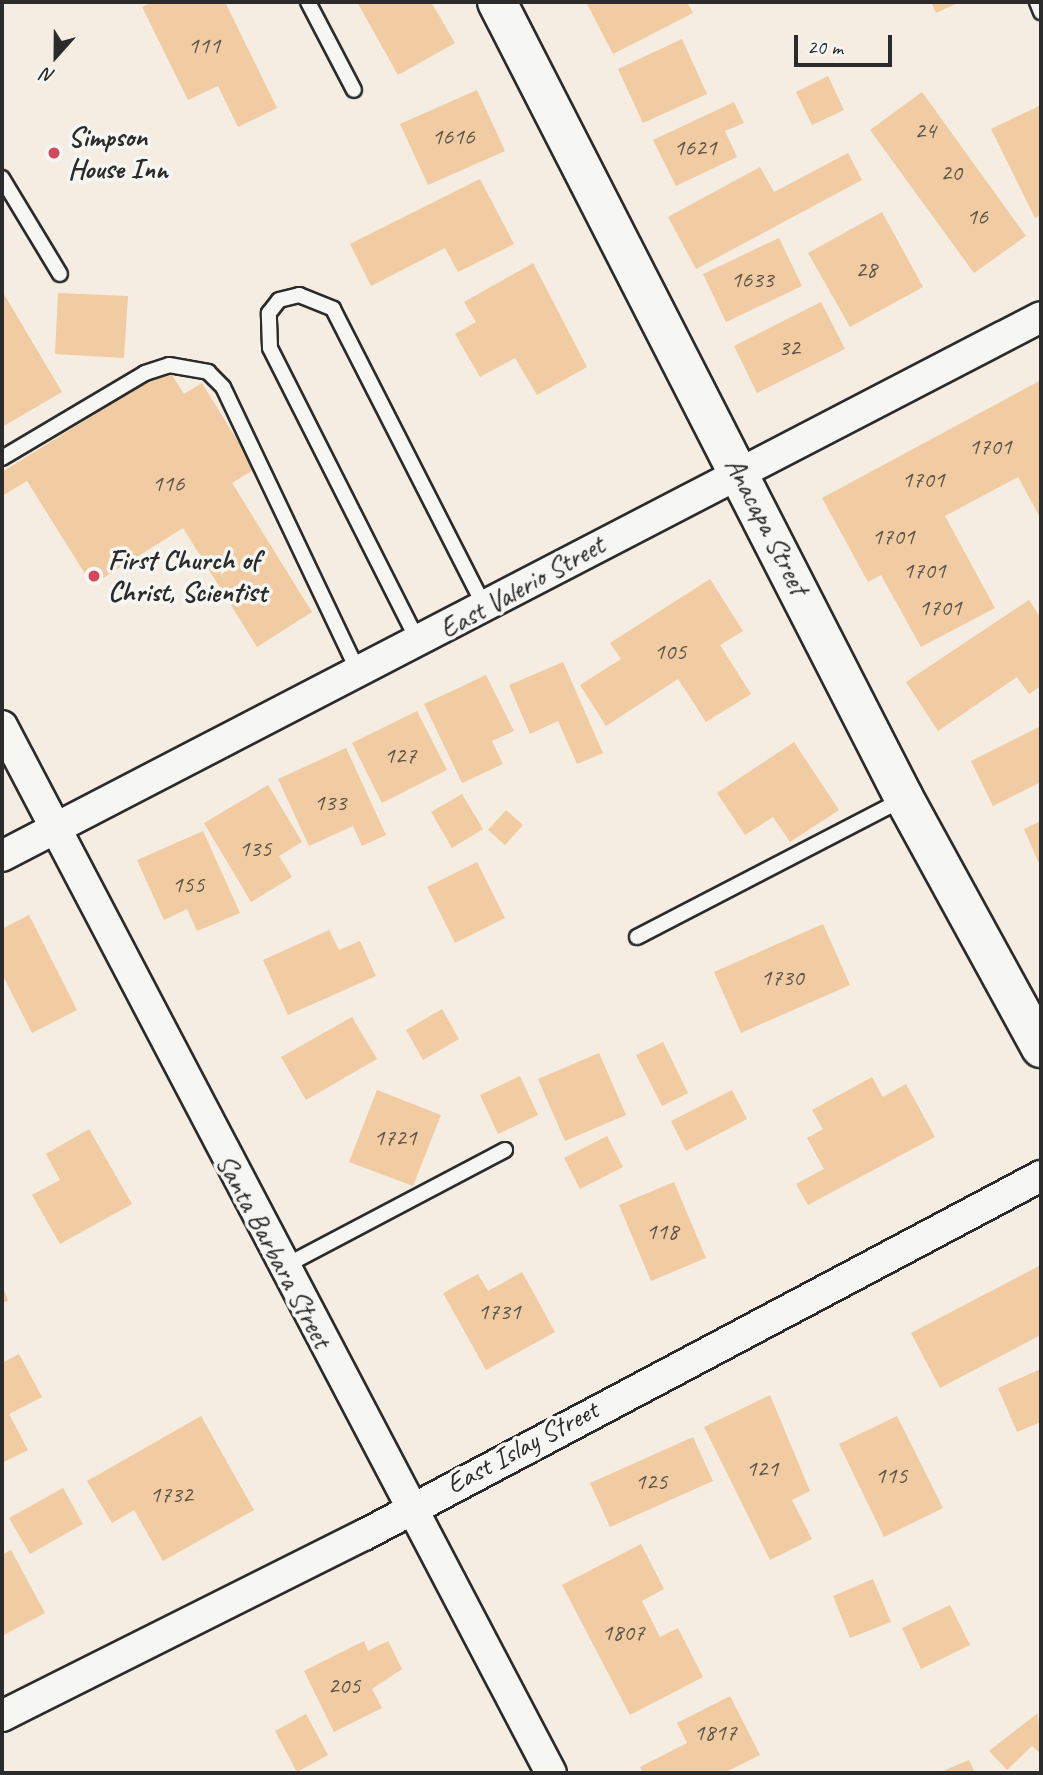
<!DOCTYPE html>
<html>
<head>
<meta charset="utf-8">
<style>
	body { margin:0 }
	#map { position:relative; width:1043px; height:1775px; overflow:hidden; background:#f5ede2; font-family:Caveat,sans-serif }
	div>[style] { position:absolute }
	.building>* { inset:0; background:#f1cba1 }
	.roads { filter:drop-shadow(2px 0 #2b2b2b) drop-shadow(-2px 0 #2b2b2b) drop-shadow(0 2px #2b2b2b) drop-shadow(0 -2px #2b2b2b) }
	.lane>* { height:14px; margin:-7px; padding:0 7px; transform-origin:7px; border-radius:7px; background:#f6f6f2 }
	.street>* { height:30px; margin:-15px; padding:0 15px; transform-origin:15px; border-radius:15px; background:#f6f6f2 }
	.secondary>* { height:38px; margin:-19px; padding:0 19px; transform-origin:19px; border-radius:19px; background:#f6f6f2 }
	.dots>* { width:19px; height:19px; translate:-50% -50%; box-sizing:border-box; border:4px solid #f6f6f2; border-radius:50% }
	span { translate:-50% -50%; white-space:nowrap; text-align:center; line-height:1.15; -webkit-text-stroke:7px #f6f6f2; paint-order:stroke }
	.number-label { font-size:24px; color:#5c5348 }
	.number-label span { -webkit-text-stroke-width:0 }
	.poi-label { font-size:28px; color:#2b2b2b; font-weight:700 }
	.left { translate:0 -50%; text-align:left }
	.street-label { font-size:28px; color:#2b2b2b }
	.frame { position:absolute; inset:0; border:4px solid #2b2b2b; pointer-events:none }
	.north { position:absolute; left:21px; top:21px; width:70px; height:70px; -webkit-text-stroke:5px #f6f6f2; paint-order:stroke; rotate:201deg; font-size:19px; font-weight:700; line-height:28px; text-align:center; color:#2b2b2b }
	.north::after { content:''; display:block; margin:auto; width:24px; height:32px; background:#2b2b2b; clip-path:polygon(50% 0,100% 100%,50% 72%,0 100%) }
	.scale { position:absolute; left:794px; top:35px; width:98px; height:32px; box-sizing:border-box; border:4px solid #2b2b2b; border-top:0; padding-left:9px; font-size:21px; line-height:24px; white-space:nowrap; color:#2b2b2b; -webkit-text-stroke:5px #f6f6f2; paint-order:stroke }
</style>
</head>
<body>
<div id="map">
	<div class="building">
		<i style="clip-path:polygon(152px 2px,225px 2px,277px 108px,238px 127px,218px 86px,188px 100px,142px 7px)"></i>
		<i style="clip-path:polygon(357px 2px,431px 2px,455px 43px,398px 75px)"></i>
		<i style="clip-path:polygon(586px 2px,687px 2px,693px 13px,613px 54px)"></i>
		<i style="clip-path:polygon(931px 2px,960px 2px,936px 13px)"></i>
		<i style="clip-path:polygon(682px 39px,707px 94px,643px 123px,618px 69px)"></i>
		<i style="clip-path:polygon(828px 76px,844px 110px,812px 125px,796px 92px)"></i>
		<i style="clip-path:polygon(477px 90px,505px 151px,428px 185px,400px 124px)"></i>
		<i style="clip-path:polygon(922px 92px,1026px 236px,974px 273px,870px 130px)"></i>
		<i style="clip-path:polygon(734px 102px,744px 123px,725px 131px,737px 157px,676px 186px,653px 140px)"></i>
		<i style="clip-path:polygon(1041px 105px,1041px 215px,1035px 218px,991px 129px)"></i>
		<i style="clip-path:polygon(848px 153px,862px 180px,696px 269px,668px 217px,760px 167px,774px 192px)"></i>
		<i style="clip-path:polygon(480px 179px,514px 244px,458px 272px,445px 248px,371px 286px,350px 244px)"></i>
		<i style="clip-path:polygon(882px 212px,923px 287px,850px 327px,808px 253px)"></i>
		<i style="clip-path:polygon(779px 238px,802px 286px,726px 322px,703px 274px)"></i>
		<i style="clip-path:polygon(533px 263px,587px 367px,537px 395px,515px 358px,480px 377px,455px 334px,476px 322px,464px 302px)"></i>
		<i style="clip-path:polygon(2px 291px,62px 392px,2px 427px)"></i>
		<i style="clip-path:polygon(58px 293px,128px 296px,124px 358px,55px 354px)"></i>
		<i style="clip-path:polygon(821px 302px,845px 349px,757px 393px,734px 346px)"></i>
		<i style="clip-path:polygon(168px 369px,184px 394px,202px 383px,255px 469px,232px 483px,312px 612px,257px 647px,183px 528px,92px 585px,27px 481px,2px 496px,2px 472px)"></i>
		<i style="clip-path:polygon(1041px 380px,1041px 519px,1018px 477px,945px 516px,995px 608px,921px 647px,881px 575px,868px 582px,822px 498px)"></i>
		<i style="clip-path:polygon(710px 579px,743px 631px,720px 645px,751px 694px,706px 722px,678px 679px,606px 726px,580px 685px,621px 659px,610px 643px)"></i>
		<i style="clip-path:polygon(1029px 600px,1041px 618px,1041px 686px,1029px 694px,1017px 677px,938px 731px,906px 682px)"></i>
		<i style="clip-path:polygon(563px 662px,603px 753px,577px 764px,558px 721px,530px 734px,509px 685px)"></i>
		<i style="clip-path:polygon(486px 675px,514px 731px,492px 741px,503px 764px,462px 783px,424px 704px)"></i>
		<i style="clip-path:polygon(417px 711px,447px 770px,382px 803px,352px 743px)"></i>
		<i style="clip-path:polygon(1041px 726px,1041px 782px,993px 806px,971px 761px)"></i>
		<i style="clip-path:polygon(794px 742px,839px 810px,790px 842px,773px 817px,745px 835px,717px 793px)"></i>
		<i style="clip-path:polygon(346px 748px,386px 835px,362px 846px,353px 826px,309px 846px,278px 779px)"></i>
		<i style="clip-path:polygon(268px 785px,302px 842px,279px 856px,292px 877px,251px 902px,204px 823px)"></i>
		<i style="clip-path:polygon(462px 794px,483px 829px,452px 848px,431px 812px)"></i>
		<i style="clip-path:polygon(506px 810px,523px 825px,505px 845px,488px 830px)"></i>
		<i style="clip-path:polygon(1041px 821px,1041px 868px,1024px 829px)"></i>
		<i style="clip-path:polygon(203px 831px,240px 913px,197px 931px,187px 909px,164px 920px,137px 860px)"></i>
		<i style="clip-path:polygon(477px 862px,505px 918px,455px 943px,427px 887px)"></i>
		<i style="clip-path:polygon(29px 915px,77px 1010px,32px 1033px,2px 974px,2px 929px)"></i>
		<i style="clip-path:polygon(823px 924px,850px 985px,741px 1033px,714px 972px)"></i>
		<i style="clip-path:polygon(329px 930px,339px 950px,360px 941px,376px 976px,288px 1015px,263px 960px)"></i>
		<i style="clip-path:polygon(442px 1009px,459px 1039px,423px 1060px,406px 1030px)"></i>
		<i style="clip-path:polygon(352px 1017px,377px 1059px,306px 1100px,281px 1057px)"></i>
		<i style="clip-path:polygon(663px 1042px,688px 1093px,662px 1106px,636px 1055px)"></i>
		<i style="clip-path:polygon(599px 1053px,626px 1115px,565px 1141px,538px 1079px)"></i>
		<i style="clip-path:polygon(520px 1076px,538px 1115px,498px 1134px,480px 1095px)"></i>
		<i style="clip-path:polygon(872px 1077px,883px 1097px,906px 1084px,935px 1137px,808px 1205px,796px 1184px,824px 1169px,807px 1138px,823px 1129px,812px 1110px)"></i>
		<i style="clip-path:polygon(377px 1090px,441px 1115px,413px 1186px,349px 1162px)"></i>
		<i style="clip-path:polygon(732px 1090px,747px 1119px,686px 1151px,671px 1121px)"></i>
		<i style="clip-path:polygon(89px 1129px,132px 1204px,60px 1244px,32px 1195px,60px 1180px,46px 1154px)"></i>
		<i style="clip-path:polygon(607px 1136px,623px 1167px,580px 1189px,564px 1158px)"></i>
		<i style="clip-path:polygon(674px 1182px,706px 1258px,651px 1281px,619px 1205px)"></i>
		<i style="clip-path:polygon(1041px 1265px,1041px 1335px,940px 1388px,911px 1333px)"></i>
		<i style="clip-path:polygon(522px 1272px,555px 1332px,486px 1370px,443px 1293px,478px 1274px,488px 1291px)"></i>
		<i style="clip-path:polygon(2px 1284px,8px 1301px,2px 1303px)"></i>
		<i style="clip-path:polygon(19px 1354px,42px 1397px,9px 1414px,28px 1450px,2px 1463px,2px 1363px)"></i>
		<i style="clip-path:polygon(1041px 1369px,1041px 1422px,1017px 1432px,998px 1388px)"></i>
		<i style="clip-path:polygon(770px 1395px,810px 1491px,792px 1500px,812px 1539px,770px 1560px,704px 1427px)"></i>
		<i style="clip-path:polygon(201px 1416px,254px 1510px,163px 1561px,134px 1510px,112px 1523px,87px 1481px)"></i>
		<i style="clip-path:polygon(897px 1416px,943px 1508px,884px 1537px,839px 1444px)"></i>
		<i style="clip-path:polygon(693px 1437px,713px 1481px,610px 1527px,590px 1483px)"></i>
		<i style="clip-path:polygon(63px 1488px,83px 1524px,30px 1554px,9px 1518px)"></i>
		<i style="clip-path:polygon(641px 1544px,664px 1589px,642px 1601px,660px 1637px,678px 1628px,703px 1677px,630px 1715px,562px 1585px)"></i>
		<i style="clip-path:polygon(11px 1550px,45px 1613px,2px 1636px,2px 1555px)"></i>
		<i style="clip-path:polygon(873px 1579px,891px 1622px,850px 1638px,833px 1596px)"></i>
		<i style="clip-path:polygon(950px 1605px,970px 1645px,921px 1669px,902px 1628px)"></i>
		<i style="clip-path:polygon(364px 1641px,368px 1651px,388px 1641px,402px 1669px,372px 1689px,382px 1708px,334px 1732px,304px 1671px)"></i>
		<i style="clip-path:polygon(730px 1696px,760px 1755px,724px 1773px,643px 1773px,640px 1767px,687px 1743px,677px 1723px)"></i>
		<i style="clip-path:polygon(1038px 1713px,1041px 1754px,1032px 1746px,1007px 1770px,989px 1751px)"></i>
		<i style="clip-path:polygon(306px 1714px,328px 1755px,297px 1772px,275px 1731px)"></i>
		<i style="clip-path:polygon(969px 1760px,975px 1773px,938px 1773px)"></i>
	</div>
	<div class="roads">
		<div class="lane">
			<i style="left:308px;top:2px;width:99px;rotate:62.4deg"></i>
			<i style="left:1037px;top:2px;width:11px;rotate:68deg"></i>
			<i style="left:2px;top:178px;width:112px;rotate:58.9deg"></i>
			<i style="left:2px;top:458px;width:166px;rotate:-30.7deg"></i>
			<i style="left:145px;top:373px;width:25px;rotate:-18deg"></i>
			<i style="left:169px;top:365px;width:40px;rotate:10deg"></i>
			<i style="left:208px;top:372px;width:21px;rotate:45deg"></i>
			<i style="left:223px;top:387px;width:317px;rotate:64.6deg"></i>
			<i style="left:419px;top:643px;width:330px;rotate:-116.8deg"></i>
			<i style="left:270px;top:348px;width:35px;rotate:-92deg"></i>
			<i style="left:269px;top:313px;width:16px;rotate:-52deg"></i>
			<i style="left:279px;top:300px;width:21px;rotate:-14deg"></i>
			<i style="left:299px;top:295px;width:37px;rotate:22deg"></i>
			<i style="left:333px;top:309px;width:332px;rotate:63deg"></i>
			<i style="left:637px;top:937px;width:300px;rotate:-27.4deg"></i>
			<i style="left:283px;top:1267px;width:251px;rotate:-27.8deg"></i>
		</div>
		<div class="street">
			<i style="left:2px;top:726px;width:1182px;rotate:62.33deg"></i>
			<i style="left:2px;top:856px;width:1170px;rotate:-27.42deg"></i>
			<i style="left:2px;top:1716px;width:405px;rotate:-26.6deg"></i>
			<i style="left:364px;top:1535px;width:766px;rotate:-27.94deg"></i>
		</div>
		<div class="secondary">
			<i style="left:497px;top:2px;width:894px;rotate:62.92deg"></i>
			<i style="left:904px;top:798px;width:285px;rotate:61.3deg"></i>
		</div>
	</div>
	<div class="dots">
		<i style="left:54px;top:153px;background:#d1495b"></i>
		<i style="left:94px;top:576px;background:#d1495b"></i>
	</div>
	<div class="number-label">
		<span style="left:204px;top:46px">111</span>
		<span style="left:925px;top:131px">24</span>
		<span style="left:453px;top:137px">1616</span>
		<span style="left:695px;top:148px">1621</span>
		<span style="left:951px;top:173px">20</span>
		<span style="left:977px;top:217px">16</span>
		<span style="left:866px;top:270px">28</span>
		<span style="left:752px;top:280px">1633</span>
		<span style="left:789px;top:348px">32</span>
		<span style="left:990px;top:447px">1701</span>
		<span style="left:923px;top:480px">1701</span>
		<span style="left:168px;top:484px">116</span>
		<span style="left:893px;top:537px">1701</span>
		<span style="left:924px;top:571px">1701</span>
		<span style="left:940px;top:608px">1701</span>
		<span style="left:670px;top:652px">105</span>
		<span style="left:400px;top:756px">127</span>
		<span style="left:330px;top:803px">133</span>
		<span style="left:255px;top:849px">135</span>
		<span style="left:188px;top:885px">155</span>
		<span style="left:782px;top:978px">1730</span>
		<span style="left:395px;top:1138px">1721</span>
		<span style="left:662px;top:1232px">118</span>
		<span style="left:499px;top:1312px">1731</span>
		<span style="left:762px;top:1469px">121</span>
		<span style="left:891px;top:1476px">115</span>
		<span style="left:651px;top:1482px">125</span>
		<span style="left:171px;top:1495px">1732</span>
		<span style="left:623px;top:1633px">1807</span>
		<span style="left:344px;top:1686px">205</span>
		<span style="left:715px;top:1733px">1817</span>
	</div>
	<div class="poi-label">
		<span class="left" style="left:68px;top:153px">Simpson<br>House Inn</span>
		<span class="left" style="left:108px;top:576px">First Church of<br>Christ, Scientist</span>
	</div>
	<div class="street-label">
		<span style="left:767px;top:526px;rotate:63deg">Anacapa Street</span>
		<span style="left:522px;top:587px;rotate:-29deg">East Valerio Street</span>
		<span style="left:274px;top:1251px;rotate:62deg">Santa Barbara Street</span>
		<span style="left:522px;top:1447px;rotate:-28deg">East Islay Street</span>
	</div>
	<div class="frame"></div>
	<div class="north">N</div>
	<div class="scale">20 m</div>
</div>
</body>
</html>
